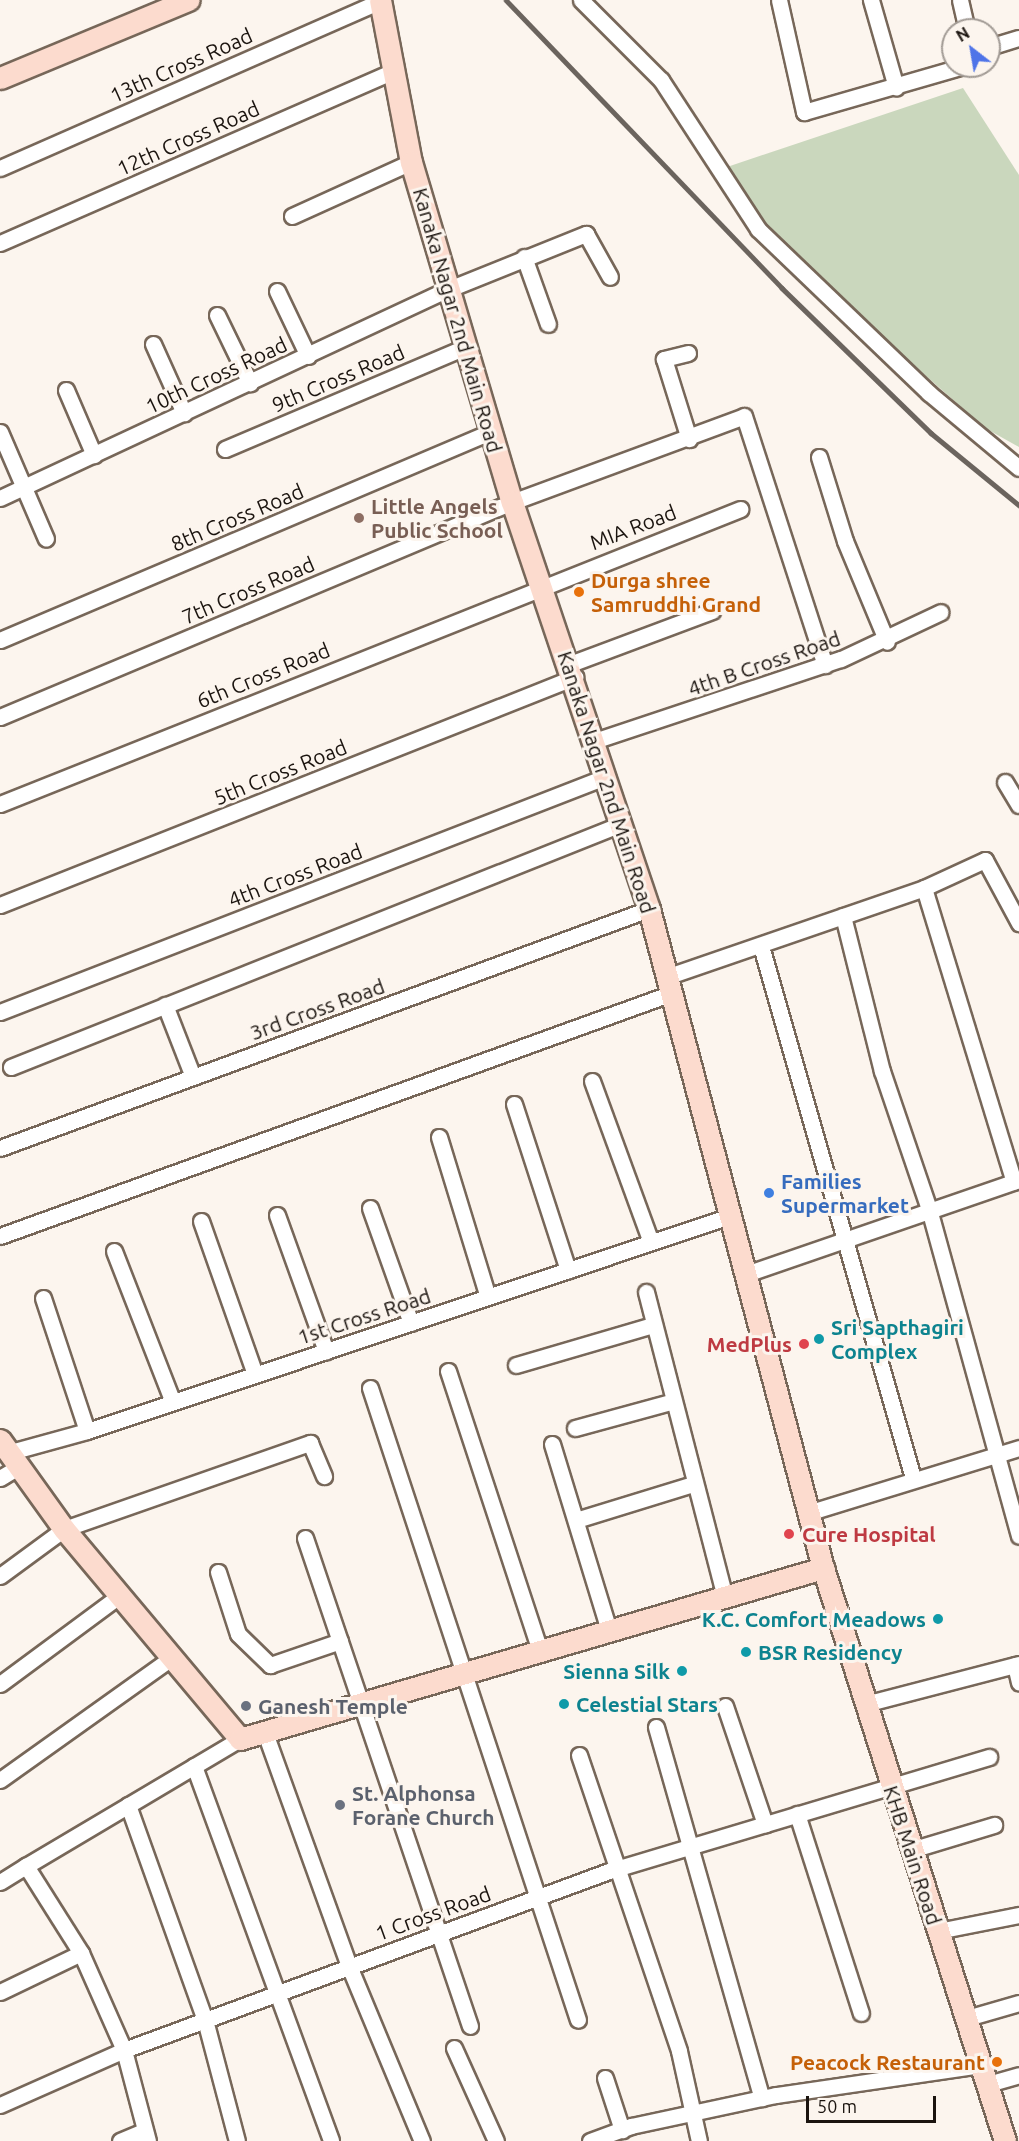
<!DOCTYPE html>
<html>
<head>
<meta charset="utf-8">
<style>
	body { margin:0 }
	#map { position:relative; width:1019px; height:2141px; overflow:hidden; background:#fcf5ee; font-family:Ubuntu,sans-serif }
	div>[style] { position:absolute }
	.green>* { inset:0; background:#cad7bd }
	.roads { filter:drop-shadow(2px 0 #776759) drop-shadow(-2px 0 #776759) drop-shadow(0 2px #776759) drop-shadow(0 -2px #776759) }
	.street>* { height:15px; margin:-7.5px; padding:0 7.5px; transform-origin:7.5px; border-radius:7.5px; background:#fff }
	.secondary>* { height:21px; margin:-10.5px; padding:0 10.5px; transform-origin:10.5px; border-radius:10.5px; background:#fcdbce }
	.rail>* { height:4.5px; margin:-2.25px; padding:0 2.25px; transform-origin:2.25px; border-radius:2.25px; background:#6b645e }
	.dots>* { width:16px; height:16px; translate:-50% -50%; box-sizing:border-box; border:3px solid #fcf5ee; border-radius:50% }
	span { translate:-50% -50%; white-space:nowrap; text-align:center; line-height:1.15; -webkit-text-stroke:6px #fcf5ee; paint-order:stroke }
	.street-label { font-size:21px; color:#1b140f }
	.education-label { font-size:21px; color:#785e54; font-weight:700 }
	.left { translate:0 -50%; text-align:left }
	.food-label { font-size:21px; color:#c56008; font-weight:700 }
	.right { translate:-100% -50%; text-align:right }
	.shop-label { font-size:21px; color:#366cbe; font-weight:700 }
	.culture-label { font-size:21px; color:#0d838f; font-weight:700 }
	.health-label { font-size:21px; color:#be3a42; font-weight:700 }
	.worship-label { font-size:21px; color:#5b616d; font-weight:700 }
	.north { position:absolute; left:941px; top:18px; width:60px; height:60px; box-sizing:border-box; background:#fcf5ee; border:2px solid #a29b95; border-radius:50%; rotate:329deg; font-size:16px; font-weight:700; line-height:24px; text-align:center; color:#1b140f }
	.north::after { content:''; display:block; margin:auto; width:21px; height:27px; background:#4f74e8; clip-path:polygon(50% 0,100% 100%,50% 72%,0 100%) }
	.scale { position:absolute; left:806px; top:2096px; width:130px; height:27px; box-sizing:border-box; border:3px solid #1b140f; border-top:0; padding-left:8px; font-size:18px; line-height:21px; white-space:nowrap; color:#1b140f; -webkit-text-stroke:4px #fcf5ee; paint-order:stroke }
</style>
</head>
<body>
<div id="map">
	<div class="green">
		<i style="clip-path:polygon(963px 88px,1019px 175px,1019px 447px,985px 428px,781px 248px,727px 167px)"></i>
	</div>
	<div class="roads">
		<div class="street">
			<i style="left:581px;top:0;width:113px;rotate:45deg"></i>
			<i style="left:661px;top:80px;width:178px;rotate:56.9deg"></i>
			<i style="left:758px;top:229px;width:237px;rotate:43.8deg"></i>
			<i style="left:929px;top:393px;width:117px;rotate:39.8deg"></i>
			<i style="left:779px;top:0;width:115px;rotate:77.4deg"></i>
			<i style="left:804px;top:112px;width:166px;rotate:-16.1deg"></i>
			<i style="left:871px;top:0;width:91px;rotate:74deg"></i>
			<i style="left:960px;top:0;width:31px;rotate:77deg"></i>
			<i style="left:989px;top:47px;width:31px;rotate:-17deg"></i>
			<i style="left:0;top:168px;width:415px;rotate:-23.7deg"></i>
			<i style="left:292px;top:216px;width:131px;rotate:-24.4deg"></i>
			<i style="left:0;top:243px;width:428px;rotate:-23.6deg"></i>
			<i style="left:524px;top:257px;width:71px;rotate:70.3deg"></i>
			<i style="left:277px;top:291px;width:72px;rotate:64.5deg"></i>
			<i style="left:217px;top:315px;width:76px;rotate:64.1deg"></i>
			<i style="left:153px;top:344px;width:76px;rotate:65.8deg"></i>
			<i style="left:688px;top:353px;width:25px;rotate:166deg"></i>
			<i style="left:664px;top:359px;width:84px;rotate:72.6deg"></i>
			<i style="left:66px;top:390px;width:71px;rotate:66.7deg"></i>
			<i style="left:0;top:432px;width:116px;rotate:66.7deg"></i>
			<i style="left:225px;top:449px;width:264px;rotate:-23deg"></i>
			<i style="left:819px;top:457px;width:88px;rotate:72.8deg"></i>
			<i style="left:845px;top:541px;width:109px;rotate:67.4deg"></i>
			<i style="left:0;top:498px;width:495px;rotate:-25deg"></i>
			<i style="left:449px;top:289px;width:148px;rotate:-21.9deg"></i>
			<i style="left:586px;top:234px;width:49px;rotate:60.8deg"></i>
			<i style="left:0;top:640px;width:532px;rotate:-23deg"></i>
			<i style="left:570px;top:664px;width:152px;rotate:-20.5deg"></i>
			<i style="left:0;top:717px;width:555px;rotate:-22.78deg"></i>
			<i style="left:512px;top:502px;width:247px;rotate:-20.3deg"></i>
			<i style="left:744px;top:416px;width:262px;rotate:72deg"></i>
			<i style="left:594px;top:741px;width:260px;rotate:-18.4deg"></i>
			<i style="left:841px;top:659px;width:110px;rotate:-25.2deg"></i>
			<i style="left:1005px;top:782px;width:27px;rotate:59deg"></i>
			<i style="left:0;top:804px;width:797px;rotate:-21.73deg"></i>
			<i style="left:924px;top:888px;width:307px;rotate:73deg"></i>
			<i style="left:0;top:905px;width:619px;rotate:-21.63deg"></i>
			<i style="left:843px;top:916px;width:160px;rotate:75.9deg"></i>
			<i style="left:882px;top:1071px;width:146px;rotate:71.2deg"></i>
			<i style="left:929px;top:1209px;width:339px;rotate:74.6deg"></i>
			<i style="left:761px;top:946px;width:553px;rotate:74.05deg"></i>
			<i style="left:669px;top:976px;width:270px;rotate:-19deg"></i>
			<i style="left:924px;top:888px;width:67px;rotate:-24.7deg"></i>
			<i style="left:985px;top:860px;width:72px;rotate:61.6deg"></i>
			<i style="left:165px;top:1005px;width:77px;rotate:68.7deg"></i>
			<i style="left:0;top:1012px;width:649px;rotate:-21.23deg"></i>
			<i style="left:11px;top:1067px;width:657px;rotate:-21.72deg"></i>
			<i style="left:592px;top:1081px;width:171px;rotate:69.9deg"></i>
			<i style="left:514px;top:1104px;width:175px;rotate:72deg"></i>
			<i style="left:439px;top:1137px;width:167px;rotate:73deg"></i>
			<i style="left:0;top:1148px;width:692px;rotate:-20.22deg"></i>
			<i style="left:370px;top:1208px;width:122px;rotate:70.4deg"></i>
			<i style="left:277px;top:1215px;width:145px;rotate:70.2deg"></i>
			<i style="left:201px;top:1221px;width:162px;rotate:70.6deg"></i>
			<i style="left:0;top:1236px;width:715px;rotate:-19.88deg"></i>
			<i style="left:114px;top:1251px;width:162px;rotate:68.7deg"></i>
			<i style="left:749px;top:1273px;width:286px;rotate:-19deg"></i>
			<i style="left:646px;top:1292px;width:311px;rotate:75.5deg"></i>
			<i style="left:43px;top:1298px;width:140px;rotate:71.7deg"></i>
			<i style="left:516px;top:1365px;width:143px;rotate:-16.3deg"></i>
			<i style="left:448px;top:1371px;width:294px;rotate:71.8deg"></i>
			<i style="left:370px;top:1388px;width:665px;rotate:71.78deg"></i>
			<i style="left:575px;top:1428px;width:99px;rotate:-15.2deg"></i>
			<i style="left:552px;top:1444px;width:195px;rotate:73deg"></i>
			<i style="left:7px;top:1453px;width:83px;rotate:-15.4deg"></i>
			<i style="left:87px;top:1431px;width:681px;rotate:-18.49deg"></i>
			<i style="left:0;top:1478px;width:21px;rotate:-31deg"></i>
			<i style="left:811px;top:1512px;width:218px;rotate:-17.1deg"></i>
			<i style="left:576px;top:1520px;width:122px;rotate:-17.1deg"></i>
			<i style="left:305px;top:1538px;width:515px;rotate:71.32deg"></i>
			<i style="left:218px;top:1572px;width:65px;rotate:72.1deg"></i>
			<i style="left:238px;top:1634px;width:45px;rotate:44.1deg"></i>
			<i style="left:270px;top:1665px;width:74px;rotate:-18.9deg"></i>
			<i style="left:0;top:1576px;width:79px;rotate:-36.3deg"></i>
			<i style="left:64px;top:1529px;width:261px;rotate:-19.3deg"></i>
			<i style="left:310px;top:1443px;width:36px;rotate:67deg"></i>
			<i style="left:1015px;top:1665px;width:18px;rotate:77deg"></i>
			<i style="left:0;top:1684px;width:148px;rotate:-36.5deg"></i>
			<i style="left:865px;top:1704px;width:159px;rotate:-14.6deg"></i>
			<i style="left:725px;top:1706px;width:125px;rotate:71.3deg"></i>
			<i style="left:656px;top:1727px;width:386px;rotate:74.1deg"></i>
			<i style="left:264px;top:1730px;width:251px;rotate:70.2deg"></i>
			<i style="left:349px;top:1966px;width:190px;rotate:67.4deg"></i>
			<i style="left:579px;top:1755px;width:312px;rotate:71.3deg"></i>
			<i style="left:679px;top:2051px;width:92px;rotate:77.5deg"></i>
			<i style="left:194px;top:1766px;width:399px;rotate:69.9deg"></i>
			<i style="left:0;top:1780px;width:210px;rotate:-35.5deg"></i>
			<i style="left:128px;top:1805px;width:228px;rotate:70.3deg"></i>
			<i style="left:205px;top:2020px;width:125px;rotate:75.2deg"></i>
			<i style="left:797px;top:1814px;width:209px;rotate:72.2deg"></i>
			<i style="left:911px;top:1850px;width:87px;rotate:-16.8deg"></i>
			<i style="left:0;top:1882px;width:31px;rotate:-32deg"></i>
			<i style="left:938px;top:1931px;width:83px;rotate:-11.2deg"></i>
			<i style="left:0;top:1992px;width:90px;rotate:-25.7deg"></i>
			<i style="left:967px;top:2018px;width:54px;rotate:-16.1deg"></i>
			<i style="left:454px;top:2048px;width:102px;rotate:65.7deg"></i>
			<i style="left:605px;top:2078px;width:55px;rotate:71.9deg"></i>
			<i style="left:988px;top:2084px;width:32px;rotate:-16deg"></i>
			<i style="left:0;top:2105px;width:136px;rotate:-23.9deg"></i>
			<i style="left:124px;top:2050px;width:517px;rotate:-20.26deg"></i>
			<i style="left:609px;top:1871px;width:397px;rotate:-16.7deg"></i>
			<i style="left:120px;top:2141px;width:26px;rotate:-23deg"></i>
			<i style="left:148px;top:2141px;width:94px;rotate:-104.8deg"></i>
			<i style="left:124px;top:2050px;width:106px;rotate:-113.9deg"></i>
			<i style="left:81px;top:1953px;width:103px;rotate:-122.3deg"></i>
			<i style="left:26px;top:1866px;width:249px;rotate:-30.7deg"></i>
			<i style="left:590px;top:2141px;width:44px;rotate:-20.1deg"></i>
			<i style="left:631px;top:2126px;width:148px;rotate:-12.1deg"></i>
			<i style="left:776px;top:2095px;width:208px;rotate:-8.3deg"></i>
		</div>
		<div class="secondary">
			<i style="left:380px;top:0;width:165px;rotate:79.2deg"></i>
			<i style="left:411px;top:162px;width:355px;rotate:73.5deg"></i>
			<i style="left:512px;top:502px;width:429px;rotate:71.4deg"></i>
			<i style="left:649px;top:909px;width:682px;rotate:75.21deg"></i>
			<i style="left:823px;top:1568px;width:601px;rotate:72.38deg"></i>
			<i style="left:0;top:78px;width:204px;rotate:-22.5deg"></i>
			<i style="left:0;top:1440px;width:110px;rotate:54.3deg"></i>
			<i style="left:64px;top:1529px;width:274px;rotate:50deg"></i>
			<i style="left:240px;top:1739px;width:608px;rotate:-16.35deg"></i>
		</div>
	</div>
	<div class="rail">
		<i style="left:506px;top:0;width:399px;rotate:46.2deg"></i>
		<i style="left:782px;top:288px;width:208px;rotate:44.2deg"></i>
		<i style="left:931px;top:433px;width:114px;rotate:39.3deg"></i>
	</div>
	<div class="dots">
		<i style="left:359px;top:518px;background:#8d6e63"></i>
		<i style="left:579px;top:592px;background:#e8710a"></i>
		<i style="left:769px;top:1193px;background:#3f7fe0"></i>
		<i style="left:819px;top:1339px;background:#0f9aa8"></i>
		<i style="left:804px;top:1344px;background:#e0444e"></i>
		<i style="left:789px;top:1534px;background:#e0444e"></i>
		<i style="left:938px;top:1619px;background:#0f9aa8"></i>
		<i style="left:746px;top:1652px;background:#0f9aa8"></i>
		<i style="left:682px;top:1671px;background:#0f9aa8"></i>
		<i style="left:564px;top:1704px;background:#0f9aa8"></i>
		<i style="left:246px;top:1706px;background:#6b7280"></i>
		<i style="left:340px;top:1805px;background:#6b7280"></i>
		<i style="left:997px;top:2062px;background:#e8710a"></i>
	</div>
	<div class="street-label">
		<span style="left:181px;top:65px;rotate:-24deg">13th Cross Road</span>
		<span style="left:188px;top:138px;rotate:-24deg">12th Cross Road</span>
		<span style="left:458px;top:320px;rotate:74deg">Kanaka Nagar 2nd Main Road</span>
		<span style="left:216px;top:375px;rotate:-25deg">10th Cross Road</span>
		<span style="left:338px;top:378px;rotate:-23deg">9th Cross Road</span>
		<span style="left:237px;top:517px;rotate:-23deg">8th Cross Road</span>
		<span style="left:633px;top:527px;rotate:-21deg">MIA Road</span>
		<span style="left:248px;top:590px;rotate:-23deg">7th Cross Road</span>
		<span style="left:764px;top:663px;rotate:-19deg">4th B Cross Road</span>
		<span style="left:263px;top:675px;rotate:-22deg">6th Cross Road</span>
		<span style="left:280px;top:772px;rotate:-22deg">5th Cross Road</span>
		<span style="left:607px;top:782px;rotate:72deg">Kanaka Nagar 2nd Main Road</span>
		<span style="left:295px;top:875px;rotate:-21deg">4th Cross Road</span>
		<span style="left:317px;top:1009px;rotate:-20deg">3rd Cross Road</span>
		<span style="left:364px;top:1316px;rotate:-18deg">1st Cross Road</span>
		<span style="left:913px;top:1855px;rotate:72deg">KHB Main Road</span>
		<span style="left:433px;top:1913px;rotate:-20deg">1 Cross Road</span>
	</div>
	<div class="education-label">
		<span class="left" style="left:371px;top:518px">Little Angels<br>Public School</span>
	</div>
	<div class="food-label">
		<span class="left" style="left:591px;top:592px">Durga shree<br>Samruddhi Grand</span>
		<span class="right" style="left:985px;top:2062px">Peacock Restaurant</span>
	</div>
	<div class="shop-label">
		<span class="left" style="left:781px;top:1193px">Families<br>Supermarket</span>
	</div>
	<div class="culture-label">
		<span class="left" style="left:831px;top:1339px">Sri Sapthagiri<br>Complex</span>
		<span class="right" style="left:926px;top:1619px">K.C. Comfort Meadows</span>
		<span class="left" style="left:758px;top:1652px">BSR Residency</span>
		<span class="right" style="left:670px;top:1671px">Sienna Silk</span>
		<span class="left" style="left:576px;top:1704px">Celestial Stars</span>
	</div>
	<div class="health-label">
		<span class="right" style="left:792px;top:1344px">MedPlus</span>
		<span class="left" style="left:802px;top:1534px">Cure Hospital</span>
	</div>
	<div class="worship-label">
		<span class="left" style="left:258px;top:1706px">Ganesh Temple</span>
		<span class="left" style="left:352px;top:1805px">St. Alphonsa<br>Forane Church</span>
	</div>
	<div class="north">N</div>
	<div class="scale">50 m</div>
</div>
</body>
</html>
